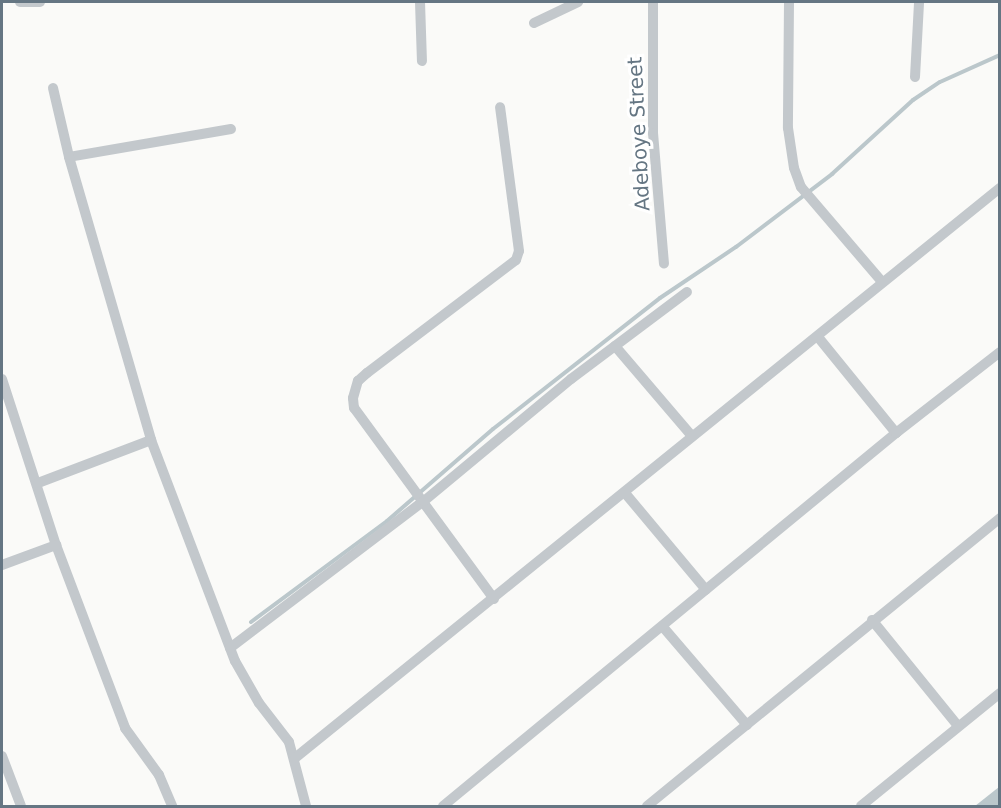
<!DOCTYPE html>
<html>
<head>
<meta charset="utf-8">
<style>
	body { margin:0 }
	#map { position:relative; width:1001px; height:808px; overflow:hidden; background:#fafaf8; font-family:"DejaVu Sans",sans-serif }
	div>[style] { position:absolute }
	.water>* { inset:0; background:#bbc7cb }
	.stream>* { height:4px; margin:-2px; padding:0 2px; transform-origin:2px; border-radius:2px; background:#bbc7cb }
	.minor>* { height:10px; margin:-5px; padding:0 5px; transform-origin:5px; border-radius:5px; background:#c3c8cc }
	span { translate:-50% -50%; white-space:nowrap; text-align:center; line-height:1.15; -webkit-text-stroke:6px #fff; paint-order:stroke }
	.street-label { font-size:20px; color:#657683 }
	.frame { position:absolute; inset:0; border:3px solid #657683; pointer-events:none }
</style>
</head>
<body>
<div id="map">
	<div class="water">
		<i style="clip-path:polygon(999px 787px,999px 806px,975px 806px)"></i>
	</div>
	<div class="stream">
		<i style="left:251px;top:622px;width:169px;rotate:-36.6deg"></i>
		<i style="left:387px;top:521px;width:140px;rotate:-41deg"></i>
		<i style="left:493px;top:429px;width:212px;rotate:-38.1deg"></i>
		<i style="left:660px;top:298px;width:92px;rotate:-33.9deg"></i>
		<i style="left:736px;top:247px;width:121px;rotate:-37.2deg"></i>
		<i style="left:832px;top:174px;width:110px;rotate:-42.4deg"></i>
		<i style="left:913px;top:100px;width:32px;rotate:-34deg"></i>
		<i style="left:940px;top:82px;width:66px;rotate:-24.2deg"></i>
	</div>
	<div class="minor">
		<i style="left:20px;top:2px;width:20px"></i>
		<i style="left:420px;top:2px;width:59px;rotate:88.1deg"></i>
		<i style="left:653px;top:2px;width:131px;rotate:90deg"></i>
		<i style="left:653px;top:133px;width:131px;rotate:85.2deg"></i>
		<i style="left:789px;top:2px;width:126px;rotate:90.5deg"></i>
		<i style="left:788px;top:128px;width:40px;rotate:81.5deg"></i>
		<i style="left:794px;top:168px;width:20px;rotate:70deg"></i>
		<i style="left:801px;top:187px;width:125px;rotate:49.5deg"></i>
		<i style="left:534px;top:23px;width:49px;rotate:-25.5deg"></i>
		<i style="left:915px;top:77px;width:75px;rotate:-86.9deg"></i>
		<i style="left:53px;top:88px;width:71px;rotate:76.9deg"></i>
		<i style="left:231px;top:129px;width:164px;rotate:170.2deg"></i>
		<i style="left:69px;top:157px;width:295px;rotate:73.8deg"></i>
		<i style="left:151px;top:440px;width:236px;rotate:69.2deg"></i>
		<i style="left:235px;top:661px;width:48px;rotate:60.3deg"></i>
		<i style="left:259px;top:703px;width:49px;rotate:52.4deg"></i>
		<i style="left:289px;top:742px;width:66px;rotate:75.1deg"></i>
		<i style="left:818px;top:337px;width:124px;rotate:50.9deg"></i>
		<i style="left:615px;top:346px;width:118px;rotate:49.5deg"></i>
		<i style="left:2px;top:379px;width:175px;rotate:72deg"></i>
		<i style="left:56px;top:545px;width:196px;rotate:69.3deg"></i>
		<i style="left:125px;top:728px;width:58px;rotate:54.1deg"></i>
		<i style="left:159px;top:775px;width:34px;rotate:67deg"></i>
		<i style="left:38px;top:483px;width:121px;rotate:-20.8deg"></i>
		<i style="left:625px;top:493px;width:126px;rotate:50.1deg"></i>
		<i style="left:2px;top:565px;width:58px;rotate:-20.3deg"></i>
		<i style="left:494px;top:599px;width:237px;rotate:-126.2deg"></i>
		<i style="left:354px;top:408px;width:10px;rotate:-96deg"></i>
		<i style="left:353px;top:398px;width:18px;rotate:-74deg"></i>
		<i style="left:358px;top:381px;width:12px;rotate:-42deg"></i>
		<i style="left:367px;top:373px;width:187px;rotate:-37.2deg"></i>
		<i style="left:516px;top:260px;width:9px;rotate:-72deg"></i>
		<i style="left:519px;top:251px;width:145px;rotate:-97.5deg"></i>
		<i style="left:872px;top:620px;width:136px;rotate:50.9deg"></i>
		<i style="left:663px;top:627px;width:129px;rotate:49.4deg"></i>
		<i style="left:230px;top:648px;width:243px;rotate:-37.2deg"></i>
		<i style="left:424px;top:501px;width:191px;rotate:-39.7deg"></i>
		<i style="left:571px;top:379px;width:145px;rotate:-36.9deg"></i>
		<i style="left:2px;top:756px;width:53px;rotate:69.2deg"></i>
		<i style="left:295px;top:758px;width:907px;rotate:-38.96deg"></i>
		<i style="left:443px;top:806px;width:587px;rotate:-39.47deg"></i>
		<i style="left:896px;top:433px;width:132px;rotate:-37.9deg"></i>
		<i style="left:647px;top:806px;width:456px;rotate:-39.2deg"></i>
		<i style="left:861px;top:806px;width:179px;rotate:-39.1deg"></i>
	</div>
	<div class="street-label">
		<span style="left:639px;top:134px;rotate:-93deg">Adeboye Street</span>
	</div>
	<div class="frame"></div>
</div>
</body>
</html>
